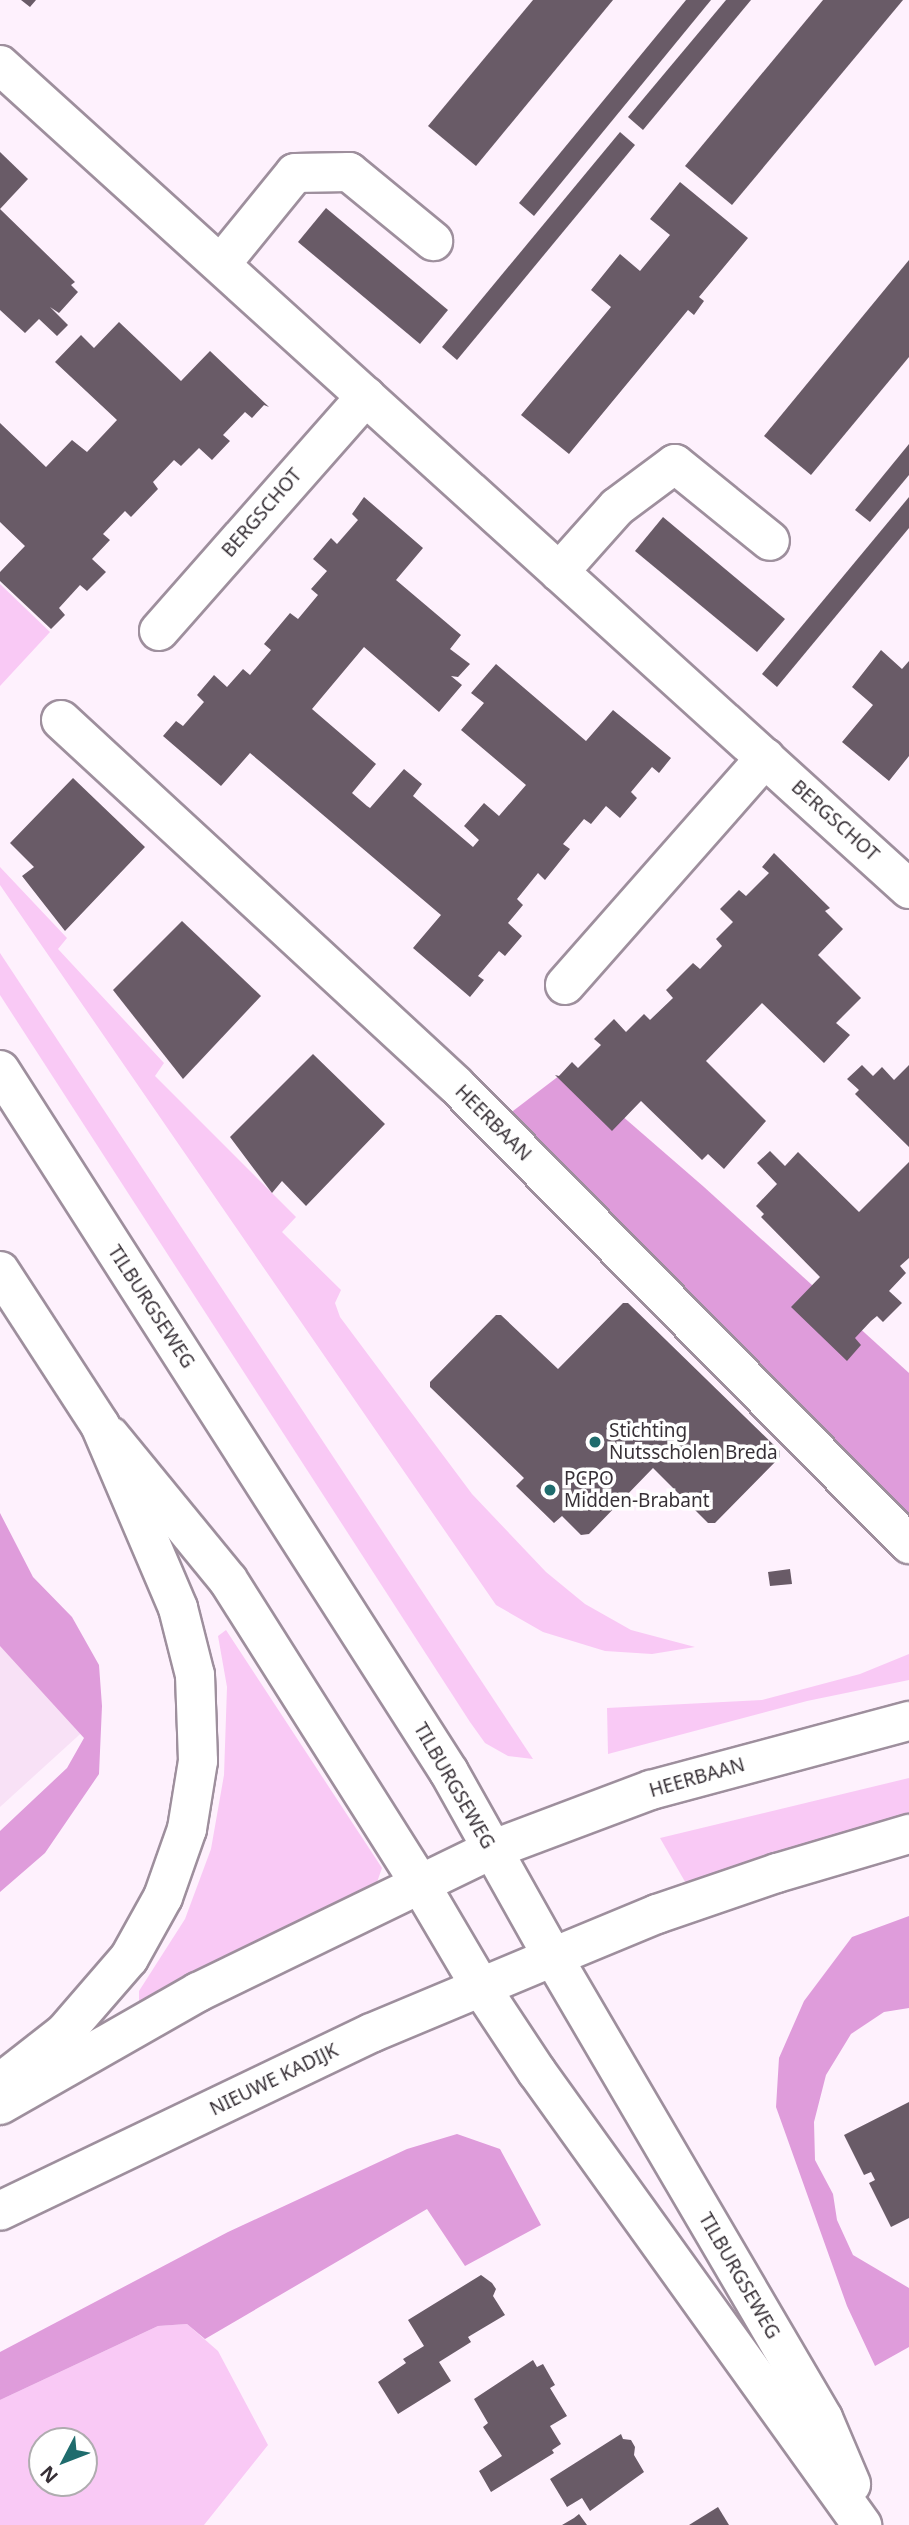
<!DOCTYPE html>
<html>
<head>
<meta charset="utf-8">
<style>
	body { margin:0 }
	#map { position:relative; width:909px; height:2525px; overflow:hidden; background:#fef1fd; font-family:"Noto Sans",sans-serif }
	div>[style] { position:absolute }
	.built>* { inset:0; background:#f8e1f6 }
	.green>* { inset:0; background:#f9c9f5 }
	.forest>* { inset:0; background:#df9cdb }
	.building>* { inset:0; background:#695b67 }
	.roads { filter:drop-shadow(2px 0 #9e8f9d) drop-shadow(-2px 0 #9e8f9d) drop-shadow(0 2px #9e8f9d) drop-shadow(0 -2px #9e8f9d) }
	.minor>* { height:38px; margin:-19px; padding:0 19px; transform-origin:19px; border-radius:19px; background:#fff }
	.tertiary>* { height:38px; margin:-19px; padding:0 19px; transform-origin:19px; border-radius:19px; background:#fff }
	.secondary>* { height:38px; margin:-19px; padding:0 19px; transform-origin:19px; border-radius:19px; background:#fff }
	.primary>* { height:38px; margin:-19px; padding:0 19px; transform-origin:19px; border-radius:19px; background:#fff }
	.dots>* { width:19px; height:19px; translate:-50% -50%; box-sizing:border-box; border:4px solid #fff; border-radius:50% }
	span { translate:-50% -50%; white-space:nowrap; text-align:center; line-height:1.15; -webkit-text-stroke:7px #fff; paint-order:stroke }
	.street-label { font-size:19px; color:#373036 }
	.poi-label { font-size:19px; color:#373036 }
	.left { translate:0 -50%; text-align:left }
	.north { position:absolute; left:28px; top:2427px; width:70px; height:70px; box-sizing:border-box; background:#fff; border:2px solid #afacaf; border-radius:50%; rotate:228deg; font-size:19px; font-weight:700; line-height:28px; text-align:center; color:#373036 }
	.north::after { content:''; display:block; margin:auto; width:24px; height:32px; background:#1f6c6d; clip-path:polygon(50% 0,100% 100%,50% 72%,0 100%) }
</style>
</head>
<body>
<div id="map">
	<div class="built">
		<i style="clip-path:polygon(0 1586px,89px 1726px,0 1807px)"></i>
	</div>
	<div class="green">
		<i style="clip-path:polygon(0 584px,50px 632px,0 686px)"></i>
		<i style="clip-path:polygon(0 867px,67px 938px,58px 949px,164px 1063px,155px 1076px,296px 1217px,282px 1232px,341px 1290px,335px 1303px,340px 1317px,472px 1494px,546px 1572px,585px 1604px,631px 1630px,695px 1647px,652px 1654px,605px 1651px,543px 1632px,496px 1605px,0 885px)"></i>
		<i style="clip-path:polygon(0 953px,533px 1759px,508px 1756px,485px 1743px,470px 1722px,0 995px)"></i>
		<i style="clip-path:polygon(226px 1630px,382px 1868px,376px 1885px,148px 2002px,139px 2002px,139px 1991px,185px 1919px,211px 1849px,224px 1775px,227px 1687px,218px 1636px)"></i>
		<i style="clip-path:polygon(909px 1654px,909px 1680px,807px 1701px,608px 1754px,607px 1708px,762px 1700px,860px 1674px)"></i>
		<i style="clip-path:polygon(909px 1778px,909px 1822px,688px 1887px,660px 1838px)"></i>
		<i style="clip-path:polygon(evenodd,187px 2324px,218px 2351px,268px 2445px,204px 2525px,0 2525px,0 2400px,158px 2326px,187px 2324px,42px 2441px,84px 2441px,84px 2483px,42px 2483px,42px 2441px)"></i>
	</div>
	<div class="forest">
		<i style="clip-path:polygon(568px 1069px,704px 1187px,909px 1373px,909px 1515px,505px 1117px)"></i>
		<i style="clip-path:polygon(0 1513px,33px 1577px,72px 1617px,99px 1665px,102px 1706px,99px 1774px,45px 1853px,0 1892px,0 1831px,67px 1768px,84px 1738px,0 1646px)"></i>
		<i style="clip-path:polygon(909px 1916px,909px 2008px,884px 2012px,851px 2034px,826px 2075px,814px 2122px,815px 2160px,833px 2194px,837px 2220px,853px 2255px,909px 2288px,909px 2347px,875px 2366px,847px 2306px,776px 2107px,779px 2058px,804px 2001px,852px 1937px)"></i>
		<i style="clip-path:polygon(457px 2134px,500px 2149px,541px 2225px,465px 2266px,427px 2209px,205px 2339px,187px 2324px,158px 2326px,0 2400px,0 2352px,228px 2232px,407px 2149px)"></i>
	</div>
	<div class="building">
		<i style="clip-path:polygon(21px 0,36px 0,30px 7px)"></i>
		<i style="clip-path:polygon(533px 0,613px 0,476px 166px,428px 126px)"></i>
		<i style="clip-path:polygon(686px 0,711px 0,534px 216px,519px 203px)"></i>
		<i style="clip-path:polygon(726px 0,751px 0,643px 130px,628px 117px)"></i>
		<i style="clip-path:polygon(823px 0,903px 0,732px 205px,685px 166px)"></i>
		<i style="clip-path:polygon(620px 132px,635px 145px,457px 360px,442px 347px)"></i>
		<i style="clip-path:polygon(0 152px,28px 179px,0 209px)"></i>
		<i style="clip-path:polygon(680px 182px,748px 238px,699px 297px,704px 301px,694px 315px,688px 310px,569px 454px,521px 415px,611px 307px,591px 290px,620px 254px,640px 271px,670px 235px,650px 219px)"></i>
		<i style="clip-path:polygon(326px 208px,448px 310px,420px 344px,298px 242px)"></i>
		<i style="clip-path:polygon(0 209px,75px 282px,71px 285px,78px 292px,59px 313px,50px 307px,68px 325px,57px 336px,39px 319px,25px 333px,0 310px)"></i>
		<i style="clip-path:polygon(909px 260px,909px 357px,811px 475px,764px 436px)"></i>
		<i style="clip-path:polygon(119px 322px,181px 381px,210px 351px,269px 407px,264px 405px,252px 418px,245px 412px,223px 435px,230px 441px,212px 460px,199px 448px,181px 466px,174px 460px,153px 482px,158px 489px,131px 517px,125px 511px,103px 534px,110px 540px,92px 559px,106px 572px,87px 591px,80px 585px,59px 608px,65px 615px,51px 629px,0 581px,0 572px,25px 546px,0 522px,0 423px,46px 467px,72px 440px,87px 452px,117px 420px,55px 362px,81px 335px,94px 348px)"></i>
		<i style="clip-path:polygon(909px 444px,909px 475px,870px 522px,855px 510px)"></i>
		<i style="clip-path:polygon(364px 497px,423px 548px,396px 580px,461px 635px,450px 649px,470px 664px,458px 677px,451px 676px,462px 685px,439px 712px,364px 647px,312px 709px,376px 764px,352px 793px,367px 806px,370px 808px,404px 769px,422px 784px,413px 796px,473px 847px,479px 840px,464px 826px,484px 803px,499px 816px,526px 785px,461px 730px,484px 703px,471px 693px,496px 664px,586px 741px,613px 710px,671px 758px,659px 773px,652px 767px,636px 786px,631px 792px,637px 798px,620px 818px,606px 806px,591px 824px,584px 819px,563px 844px,570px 849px,545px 880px,538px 873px,517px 899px,523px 905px,508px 923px,522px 936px,505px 956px,499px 951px,478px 976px,484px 980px,470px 997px,413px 948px,441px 915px,250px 753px,221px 786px,163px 736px,176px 721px,183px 726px,204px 702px,197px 695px,214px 675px,227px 687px,243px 669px,250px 675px,271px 650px,264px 644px,290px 613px,298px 619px,318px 595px,311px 589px,327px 571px,313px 559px,331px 538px,337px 544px,358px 520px,352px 514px)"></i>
		<i style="clip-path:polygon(909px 497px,909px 528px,777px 687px,762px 674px)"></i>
		<i style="clip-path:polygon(663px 517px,785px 619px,757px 652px,635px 551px)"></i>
		<i style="clip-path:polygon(881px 650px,902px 669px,909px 661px,909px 756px,889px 781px,842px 742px,873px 705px,852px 687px)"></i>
		<i style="clip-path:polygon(73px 778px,145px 847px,65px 931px,22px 876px,34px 867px,10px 843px)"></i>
		<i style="clip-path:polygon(774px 853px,830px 908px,825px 911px,843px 929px,818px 955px,861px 998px,836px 1023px,850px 1035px,824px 1063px,762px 1003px,706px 1061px,766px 1121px,724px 1169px,708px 1154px,702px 1160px,641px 1101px,612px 1131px,555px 1075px,559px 1076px,572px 1062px,578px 1068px,601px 1045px,594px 1039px,614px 1019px,626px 1032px,644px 1014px,650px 1020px,673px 998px,666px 990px,693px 963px,700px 969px,722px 946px,716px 939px,733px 922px,720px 909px,739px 890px,746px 896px,769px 873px,762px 867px)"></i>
		<i style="clip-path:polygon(182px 921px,261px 996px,183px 1079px,113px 990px)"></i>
		<i style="clip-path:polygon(313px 1054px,385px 1124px,306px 1206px,282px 1181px,272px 1193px,230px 1137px)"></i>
		<i style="clip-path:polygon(862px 1065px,873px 1076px,882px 1067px,894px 1080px,909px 1065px,909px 1147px,855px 1094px,859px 1090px,847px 1079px)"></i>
		<i style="clip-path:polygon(770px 1151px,785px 1166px,798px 1152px,859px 1212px,909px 1162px,909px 1258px,900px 1266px,906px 1273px,889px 1291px,902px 1303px,883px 1322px,877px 1316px,871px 1321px,855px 1338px,861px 1345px,847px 1361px,791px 1307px,820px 1277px,761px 1217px,764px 1214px,756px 1206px,777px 1184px,757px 1163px)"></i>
		<i style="clip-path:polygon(623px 1303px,628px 1303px,780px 1451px,780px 1457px,715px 1523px,708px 1523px,653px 1468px,589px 1534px,581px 1535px,562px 1516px,554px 1523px,516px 1486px,524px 1478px,430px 1387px,430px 1382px,496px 1315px,501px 1315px,558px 1369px)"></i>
		<i style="clip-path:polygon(790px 1569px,792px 1584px,770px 1586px,768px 1572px)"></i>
		<i style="clip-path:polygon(909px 2102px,909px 2218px,891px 2227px,869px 2183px,875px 2180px,871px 2172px,864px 2175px,844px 2135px)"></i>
		<i style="clip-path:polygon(481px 2275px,492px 2283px,496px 2289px,493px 2296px,505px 2315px,468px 2337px,471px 2342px,439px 2362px,451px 2381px,398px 2414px,378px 2382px,406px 2363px,403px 2359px,424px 2346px,408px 2320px)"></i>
		<i style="clip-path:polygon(533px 2360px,537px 2367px,543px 2364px,555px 2385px,550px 2388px,567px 2416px,550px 2426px,561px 2444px,552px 2450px,554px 2453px,491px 2492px,479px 2471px,502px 2456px,483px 2427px,488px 2423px,474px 2399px)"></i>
		<i style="clip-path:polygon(621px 2434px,623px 2439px,631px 2440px,635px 2447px,634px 2455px,644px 2472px,590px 2511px,582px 2498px,567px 2507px,550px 2479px)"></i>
		<i style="clip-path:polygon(718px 2507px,729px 2525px,689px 2525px)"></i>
		<i style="clip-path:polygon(579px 2514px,587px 2525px,562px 2525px,574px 2518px)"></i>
	</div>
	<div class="roads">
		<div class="minor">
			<i style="left:0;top:65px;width:1227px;rotate:42.19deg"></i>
			<i style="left:221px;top:264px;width:117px;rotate:-50.9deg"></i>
			<i style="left:295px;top:173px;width:54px;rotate:-1.1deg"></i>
			<i style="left:349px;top:172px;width:109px;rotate:39.4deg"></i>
			<i style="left:559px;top:572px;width:87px;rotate:-48.3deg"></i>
			<i style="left:617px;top:507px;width:72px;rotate:-36.6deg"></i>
			<i style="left:675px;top:464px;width:122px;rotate:39deg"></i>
			<i style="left:159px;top:631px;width:313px;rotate:-48.6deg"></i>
			<i style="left:61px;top:720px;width:538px;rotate:42.74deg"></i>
			<i style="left:456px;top:1085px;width:645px;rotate:45.38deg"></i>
			<i style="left:565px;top:985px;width:303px;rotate:-48.6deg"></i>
		</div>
		<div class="tertiary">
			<i style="left:553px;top:1957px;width:113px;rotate:-22.5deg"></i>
			<i style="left:657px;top:1914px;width:127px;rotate:-18.9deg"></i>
			<i style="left:777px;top:1873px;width:138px;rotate:-16.5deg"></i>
			<i style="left:0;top:2105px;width:228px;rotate:-29.7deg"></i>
			<i style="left:198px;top:1992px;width:326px;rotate:-25.9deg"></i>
			<i style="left:491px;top:1850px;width:171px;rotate:-20.6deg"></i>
			<i style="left:651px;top:1790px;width:267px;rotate:-15deg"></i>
		</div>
		<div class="secondary">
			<i style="left:110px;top:1436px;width:186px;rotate:50.7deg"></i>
			<i style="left:228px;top:1580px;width:360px;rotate:57.7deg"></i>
			<i style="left:420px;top:1884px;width:118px;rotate:59.5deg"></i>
			<i style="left:480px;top:1986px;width:103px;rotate:56.5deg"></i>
			<i style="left:537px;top:2072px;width:558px;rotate:54.34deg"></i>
			<i style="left:553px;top:1957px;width:534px;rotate:59.64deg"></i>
			<i style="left:823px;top:2418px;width:72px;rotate:67deg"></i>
		</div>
		<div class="primary">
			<i style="left:0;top:1070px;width:833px;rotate:57.4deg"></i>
			<i style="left:449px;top:1772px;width:212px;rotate:60.7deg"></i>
			<i style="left:553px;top:1957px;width:197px;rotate:157.3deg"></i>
			<i style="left:371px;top:2033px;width:411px;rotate:154.4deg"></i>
			<i style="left:0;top:1271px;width:184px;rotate:57deg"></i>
			<i style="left:100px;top:1425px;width:199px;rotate:66.9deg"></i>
			<i style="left:178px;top:1608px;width:69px;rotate:75.8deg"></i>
			<i style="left:195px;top:1675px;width:86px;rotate:88deg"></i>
			<i style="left:198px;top:1761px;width:69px;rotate:99.2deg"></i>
			<i style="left:187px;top:1829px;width:72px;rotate:109.4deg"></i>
			<i style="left:163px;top:1897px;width:70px;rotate:119.1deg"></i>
			<i style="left:129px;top:1958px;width:99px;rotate:130.9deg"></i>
			<i style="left:64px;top:2033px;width:81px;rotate:142deg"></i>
		</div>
	</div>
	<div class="dots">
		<i style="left:595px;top:1442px;background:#1f6c6d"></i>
		<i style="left:550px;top:1490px;background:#1f6c6d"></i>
	</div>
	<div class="street-label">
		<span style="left:262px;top:513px;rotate:-49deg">BERGSCHOT</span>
		<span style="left:835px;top:821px;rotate:42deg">BERGSCHOT</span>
		<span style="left:493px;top:1123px;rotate:45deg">HEERBAAN</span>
		<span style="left:151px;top:1307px;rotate:57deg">TILBURGSEWEG</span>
		<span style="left:697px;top:1778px;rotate:-16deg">HEERBAAN</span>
		<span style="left:454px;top:1786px;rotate:60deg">TILBURGSEWEG</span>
		<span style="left:274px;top:2080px;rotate:-26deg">NIEUWE KADIJK</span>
		<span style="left:739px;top:2276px;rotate:60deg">TILBURGSEWEG</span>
	</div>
	<div class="poi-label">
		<span class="left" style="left:609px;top:1442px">Stichting<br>Nutsscholen Breda</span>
		<span class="left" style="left:564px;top:1490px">PCPO<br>Midden-Brabant</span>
	</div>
	<div class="north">N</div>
</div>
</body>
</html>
